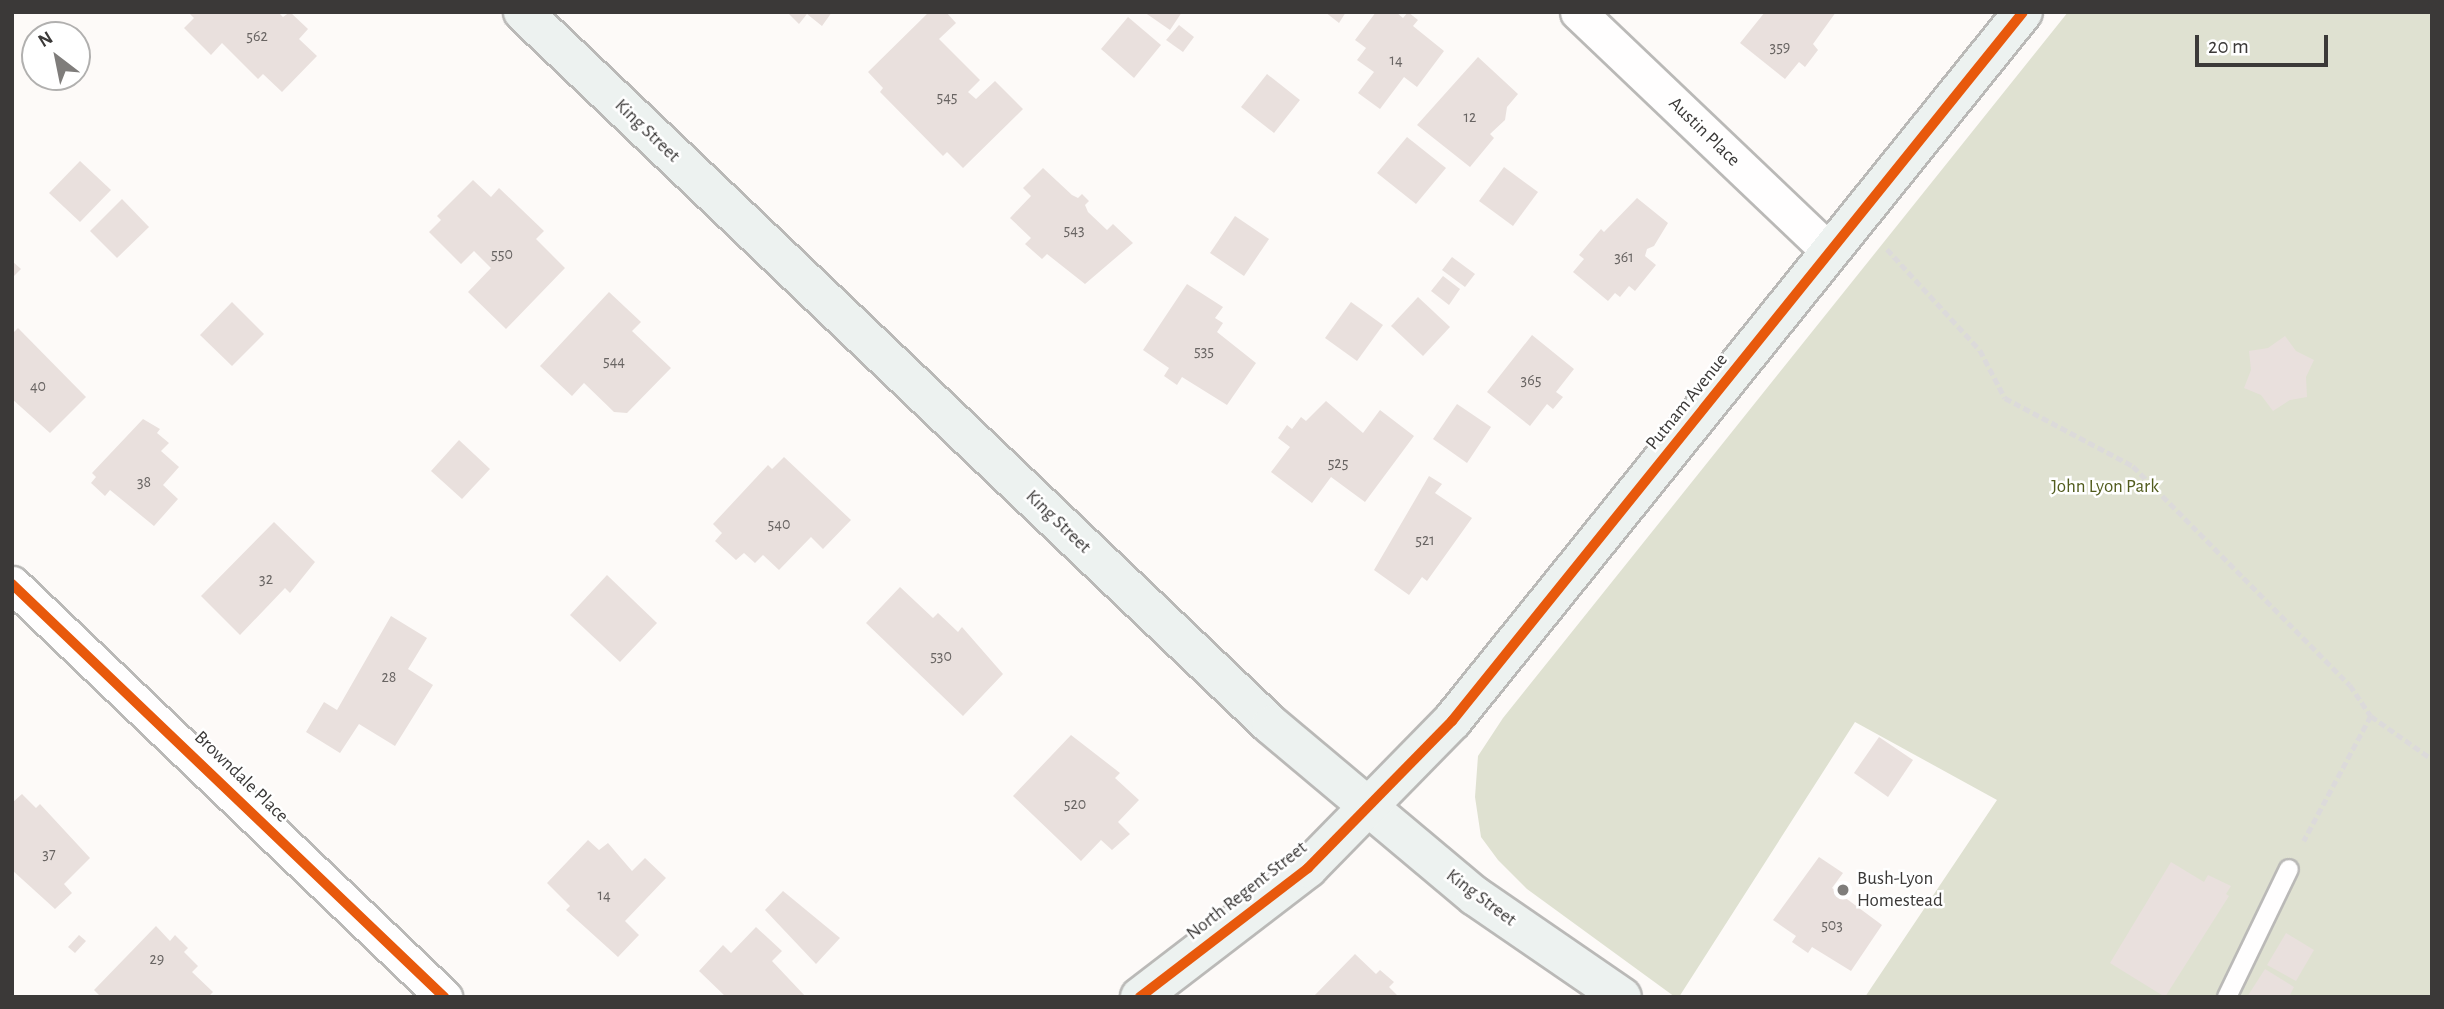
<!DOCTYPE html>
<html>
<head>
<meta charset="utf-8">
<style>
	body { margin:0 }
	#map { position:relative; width:2444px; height:1009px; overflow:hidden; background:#fdfaf8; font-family:"Alegreya Sans",sans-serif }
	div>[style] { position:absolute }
	.green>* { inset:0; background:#dfe1d1 }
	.building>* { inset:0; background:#e9e0dd }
	.path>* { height:4.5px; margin-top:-2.25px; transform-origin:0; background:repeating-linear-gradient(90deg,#dcdada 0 7px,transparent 0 10.5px) }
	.roads { filter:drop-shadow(2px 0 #bab9b7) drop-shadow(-2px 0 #bab9b7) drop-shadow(0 2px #bab9b7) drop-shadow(0 -2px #bab9b7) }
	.lane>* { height:18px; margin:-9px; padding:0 9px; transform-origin:9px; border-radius:9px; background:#fffefe }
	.street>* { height:35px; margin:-17.5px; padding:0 17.5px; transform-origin:17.5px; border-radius:17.5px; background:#fffefe }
	.secondary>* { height:38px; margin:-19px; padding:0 19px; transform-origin:19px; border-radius:19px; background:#edf2f0 }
	.cycleway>* { height:10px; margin:-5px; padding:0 5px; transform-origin:5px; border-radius:5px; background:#e8590c }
	.dots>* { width:19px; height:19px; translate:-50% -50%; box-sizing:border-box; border:4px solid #fff; border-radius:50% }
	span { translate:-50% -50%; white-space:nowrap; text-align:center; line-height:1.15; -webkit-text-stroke:5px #fff; paint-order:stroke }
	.number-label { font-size:16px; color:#686462 }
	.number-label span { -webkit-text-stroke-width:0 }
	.street-label { font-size:19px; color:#3b3938 }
	.park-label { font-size:19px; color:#525c1e }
	.poi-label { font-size:19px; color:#3b3938 }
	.left { translate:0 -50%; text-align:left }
	.frame { position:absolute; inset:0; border:14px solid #3b3938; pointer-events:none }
	.north { position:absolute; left:21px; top:21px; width:70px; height:70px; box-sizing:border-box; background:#fff; border:2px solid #b1b0af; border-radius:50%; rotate:328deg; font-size:19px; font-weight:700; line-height:28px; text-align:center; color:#3b3938 }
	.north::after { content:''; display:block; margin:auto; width:24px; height:32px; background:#7f7d7b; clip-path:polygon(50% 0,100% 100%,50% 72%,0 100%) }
	.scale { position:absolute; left:2195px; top:35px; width:133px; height:32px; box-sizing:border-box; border:4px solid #3b3938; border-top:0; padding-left:9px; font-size:21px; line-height:24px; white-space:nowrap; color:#3b3938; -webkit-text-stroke:5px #fff; paint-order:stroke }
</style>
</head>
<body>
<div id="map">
	<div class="green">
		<i style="clip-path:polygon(2068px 12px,2432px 12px,2432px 997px,1865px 997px,1997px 800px,1855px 722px,1679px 997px,1675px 997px,1527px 889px,1498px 860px,1481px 837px,1475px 797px,1478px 756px,1503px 718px)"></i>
	</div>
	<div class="building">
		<i style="clip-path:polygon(188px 12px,278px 12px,283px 17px,290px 12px,308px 29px,299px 39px,317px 56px,282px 92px,263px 74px,258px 79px,222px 43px,211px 55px,184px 28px,194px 18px)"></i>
		<i style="clip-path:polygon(787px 12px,832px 12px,822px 26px,807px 14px,799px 24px)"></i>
		<i style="clip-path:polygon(929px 12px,946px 12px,956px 23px,939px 39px,980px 80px,968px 92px,976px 99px,995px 81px,1023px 109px,963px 168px,947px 152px,943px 156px,880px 92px,883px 88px,868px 72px)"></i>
		<i style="clip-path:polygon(1144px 12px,1182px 12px,1170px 30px)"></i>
		<i style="clip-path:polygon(1325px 12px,1346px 12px,1339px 23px)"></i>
		<i style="clip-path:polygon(1376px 12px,1396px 12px,1403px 18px,1408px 12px,1418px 20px,1413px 26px,1444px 51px,1417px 87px,1404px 77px,1380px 109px,1358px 93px,1374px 72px,1357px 60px,1366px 48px,1355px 40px)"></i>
		<i style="clip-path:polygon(1765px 12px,1836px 12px,1813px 44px,1818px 50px,1805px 67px,1799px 62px,1785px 79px,1740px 43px)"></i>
		<i style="clip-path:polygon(1128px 17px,1161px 45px,1134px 78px,1101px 49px)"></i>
		<i style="clip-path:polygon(1179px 25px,1194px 37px,1183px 52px,1166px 40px)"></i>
		<i style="clip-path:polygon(1478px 57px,1518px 94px,1507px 107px,1505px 120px,1490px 134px,1494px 138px,1470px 167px,1417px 125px)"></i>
		<i style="clip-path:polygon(1267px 74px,1300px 100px,1274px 133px,1241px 107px)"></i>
		<i style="clip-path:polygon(1407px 137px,1446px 168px,1416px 204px,1377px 173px)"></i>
		<i style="clip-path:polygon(80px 161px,111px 190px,80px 222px,49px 193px)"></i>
		<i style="clip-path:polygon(1504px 167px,1538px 192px,1513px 226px,1479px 201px)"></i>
		<i style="clip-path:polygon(1043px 168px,1072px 195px,1078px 198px,1082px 194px,1089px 201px,1085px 205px,1088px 212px,1107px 230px,1113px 224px,1133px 243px,1085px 284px,1047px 254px,1042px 259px,1025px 244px,1031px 238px,1010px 218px,1031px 196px,1023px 188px)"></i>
		<i style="clip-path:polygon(473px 180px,491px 197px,499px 188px,544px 231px,536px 239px,565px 268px,506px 329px,468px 292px,491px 268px,474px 251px,461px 264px,429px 232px,441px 220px,437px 216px)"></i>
		<i style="clip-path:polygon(1637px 198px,1668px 223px,1654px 246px,1647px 249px,1645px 256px,1656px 265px,1635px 291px,1629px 286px,1620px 297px,1615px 293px,1608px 301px,1573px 272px,1584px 259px,1579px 255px,1601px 229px,1604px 232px)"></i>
		<i style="clip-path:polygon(122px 199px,149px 227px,117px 258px,90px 231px)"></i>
		<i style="clip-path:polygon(1235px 216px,1269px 239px,1244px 276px,1210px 253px)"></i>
		<i style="clip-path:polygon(1452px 257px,1475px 274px,1465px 287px,1442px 270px)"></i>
		<i style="clip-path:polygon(12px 261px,21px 269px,12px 278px)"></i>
		<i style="clip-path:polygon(1443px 276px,1460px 289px,1449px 305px,1431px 291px)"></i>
		<i style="clip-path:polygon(1187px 284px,1223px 307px,1215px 318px,1223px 323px,1217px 332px,1256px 363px,1227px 405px,1182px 377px,1177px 385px,1164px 376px,1169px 368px,1143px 350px)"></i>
		<i style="clip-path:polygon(609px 292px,641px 322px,632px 331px,671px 368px,627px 413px,614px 412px,584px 383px,572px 396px,540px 366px)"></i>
		<i style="clip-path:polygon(1418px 297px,1450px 327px,1423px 356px,1391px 326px)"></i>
		<i style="clip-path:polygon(232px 302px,264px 334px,232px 366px,200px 335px)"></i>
		<i style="clip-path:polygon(1351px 302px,1383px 325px,1357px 361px,1325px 338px)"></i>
		<i style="clip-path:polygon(18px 328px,86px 397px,50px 433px,12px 399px,12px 334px)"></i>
		<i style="clip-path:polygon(1532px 335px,1574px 369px,1556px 392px,1563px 397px,1553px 409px,1547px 404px,1530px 426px,1487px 392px)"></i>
		<i style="clip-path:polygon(2285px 336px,2296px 351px,2314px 360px,2306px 377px,2307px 397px,2290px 400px,2273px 411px,2261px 395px,2244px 388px,2251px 370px,2249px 351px,2268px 348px)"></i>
		<i style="clip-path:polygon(1326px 401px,1363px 433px,1380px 410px,1414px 436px,1365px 502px,1331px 477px,1312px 503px,1271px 472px,1290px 447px,1278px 438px,1287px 425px,1292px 429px,1301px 417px,1306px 421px)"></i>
		<i style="clip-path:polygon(1457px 404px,1491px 427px,1467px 463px,1433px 439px)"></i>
		<i style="clip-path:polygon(143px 419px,160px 429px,157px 433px,169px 443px,161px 451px,179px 467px,163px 485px,178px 499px,154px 526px,110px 490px,105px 496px,91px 483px,96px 477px,92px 473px)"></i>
		<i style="clip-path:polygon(459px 440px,490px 469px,462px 499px,431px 471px)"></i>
		<i style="clip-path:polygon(784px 457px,851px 520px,823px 549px,811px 537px,779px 570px,763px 555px,755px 563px,744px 553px,736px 560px,715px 541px,722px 533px,713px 524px,768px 465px,772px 469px)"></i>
		<i style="clip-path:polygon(1429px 476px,1442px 484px,1435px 493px,1472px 518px,1427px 581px,1422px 577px,1409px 595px,1374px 570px)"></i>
		<i style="clip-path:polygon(274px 522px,315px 562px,290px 593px,285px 588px,240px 635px,201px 596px)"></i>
		<i style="clip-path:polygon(607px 575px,657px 623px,620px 662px,570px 615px)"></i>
		<i style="clip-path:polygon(900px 587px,933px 618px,938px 613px,958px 632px,962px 627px,1003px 674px,963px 716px,866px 623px)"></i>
		<i style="clip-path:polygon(391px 616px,427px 638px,408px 669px,433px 685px,395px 746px,359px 724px,340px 753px,306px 732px,324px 702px,337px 710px)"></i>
		<i style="clip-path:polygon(1071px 735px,1120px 773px,1115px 778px,1139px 800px,1118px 822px,1130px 834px,1112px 850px,1101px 840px,1081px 861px,1013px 796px)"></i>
		<i style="clip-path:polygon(1879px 737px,1913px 760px,1888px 797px,1854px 773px)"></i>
		<i style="clip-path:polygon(22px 794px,36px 808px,40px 804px,90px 858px,64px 884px,72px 893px,55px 909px,12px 870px,12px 803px)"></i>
		<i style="clip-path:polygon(588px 840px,599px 850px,608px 843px,632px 871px,645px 858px,666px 878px,625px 921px,639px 935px,618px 957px,566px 910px,570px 906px,547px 883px)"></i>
		<i style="clip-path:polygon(1819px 857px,1843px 873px,1832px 888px,1882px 925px,1851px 971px,1812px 947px,1808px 953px,1792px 942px,1796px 936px,1773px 920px)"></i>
		<i style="clip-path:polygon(2171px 862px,2204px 882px,2208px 875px,2231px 886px,2226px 894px,2229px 896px,2165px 997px,2110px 963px)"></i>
		<i style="clip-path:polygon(783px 891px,840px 938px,816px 964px,765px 910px)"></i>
		<i style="clip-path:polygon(156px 926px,170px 941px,175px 935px,188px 948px,184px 952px,198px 966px,192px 972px,213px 992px,208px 997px,101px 997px,94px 990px)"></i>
		<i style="clip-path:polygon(756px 927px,782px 951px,772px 961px,806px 997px,726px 997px,699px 971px,723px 945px,731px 953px)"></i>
		<i style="clip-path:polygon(2286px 933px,2314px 950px,2296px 981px,2267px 965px)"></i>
		<i style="clip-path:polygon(79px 935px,86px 941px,75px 953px,68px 947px)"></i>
		<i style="clip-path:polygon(1355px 954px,1376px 974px,1380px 970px,1394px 982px,1389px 987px,1399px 997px,1313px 997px)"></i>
		<i style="clip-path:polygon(2265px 969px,2294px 987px,2289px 997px,2247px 997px)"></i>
	</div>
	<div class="path">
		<i style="left:1887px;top:249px;width:137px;rotate:47.4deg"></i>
		<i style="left:1980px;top:350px;width:54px;rotate:62.5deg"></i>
		<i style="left:2005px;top:398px;width:145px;rotate:28deg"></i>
		<i style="left:2133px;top:466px;width:308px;rotate:45.3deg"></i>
		<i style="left:2350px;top:685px;width:37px;rotate:56deg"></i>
		<i style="left:2371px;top:716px;width:142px;rotate:118.2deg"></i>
		<i style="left:2371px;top:716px;width:75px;rotate:35.2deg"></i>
	</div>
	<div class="roads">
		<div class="lane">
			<i style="left:2227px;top:997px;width:142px;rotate:-64.2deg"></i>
		</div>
		<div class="street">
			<i style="left:1578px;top:12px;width:348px;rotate:43.6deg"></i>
			<i style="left:12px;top:584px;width:598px;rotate:43.71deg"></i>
		</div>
		<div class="secondary">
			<i style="left:523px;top:12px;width:1033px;rotate:43.63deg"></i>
			<i style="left:1271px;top:725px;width:266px;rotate:40deg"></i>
			<i style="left:1475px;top:896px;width:178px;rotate:34.5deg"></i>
			<i style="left:1140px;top:997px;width:212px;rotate:-37.5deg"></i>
			<i style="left:1308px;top:868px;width:206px;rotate:-45.6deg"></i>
			<i style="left:1452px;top:721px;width:910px;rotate:-51.15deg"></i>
		</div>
	</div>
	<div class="cycleway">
		<i style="left:12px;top:584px;width:598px;rotate:43.71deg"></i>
		<i style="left:1140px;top:997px;width:212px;rotate:-37.5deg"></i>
		<i style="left:1308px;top:868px;width:206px;rotate:-45.6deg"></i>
		<i style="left:1452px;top:721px;width:910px;rotate:-51.15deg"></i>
	</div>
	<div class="dots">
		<i style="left:1843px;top:890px;background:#7f7d7b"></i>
	</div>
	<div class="number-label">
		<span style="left:257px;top:36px">562</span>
		<span style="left:1780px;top:47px">359</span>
		<span style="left:1396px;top:60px">14</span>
		<span style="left:947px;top:97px">545</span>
		<span style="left:1470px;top:117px">12</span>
		<span style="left:1074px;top:230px">543</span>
		<span style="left:502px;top:254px">550</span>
		<span style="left:1624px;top:257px">361</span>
		<span style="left:1204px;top:351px">535</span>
		<span style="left:614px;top:361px">544</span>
		<span style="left:1531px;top:380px">365</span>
		<span style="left:38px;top:386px">40</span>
		<span style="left:1338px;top:463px">525</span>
		<span style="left:144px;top:482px">38</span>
		<span style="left:779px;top:524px">540</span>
		<span style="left:1425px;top:540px">521</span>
		<span style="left:266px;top:579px">32</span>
		<span style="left:941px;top:656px">530</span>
		<span style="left:389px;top:677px">28</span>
		<span style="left:1075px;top:804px">520</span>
		<span style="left:49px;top:854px">37</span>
		<span style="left:604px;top:895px">14</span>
		<span style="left:1832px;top:925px">503</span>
		<span style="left:157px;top:959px">29</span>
	</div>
	<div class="street-label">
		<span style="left:647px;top:131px;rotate:44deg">King Street</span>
		<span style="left:1704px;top:132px;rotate:44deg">Austin Place</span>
		<span style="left:1687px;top:402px;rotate:-51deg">Putnam Avenue</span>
		<span style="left:1058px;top:522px;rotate:44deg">King Street</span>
		<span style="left:241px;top:777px;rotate:44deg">Browndale Place</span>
		<span style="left:1247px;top:891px;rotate:-38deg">North Regent Street</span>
		<span style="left:1481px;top:898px;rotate:37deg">King Street</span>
	</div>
	<div class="park-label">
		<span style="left:2105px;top:487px">John Lyon Park</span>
	</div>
	<div class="poi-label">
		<span class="left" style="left:1857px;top:890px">Bush-Lyon<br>Homestead</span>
	</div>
	<div class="frame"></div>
	<div class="north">N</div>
	<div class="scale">20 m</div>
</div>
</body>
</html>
